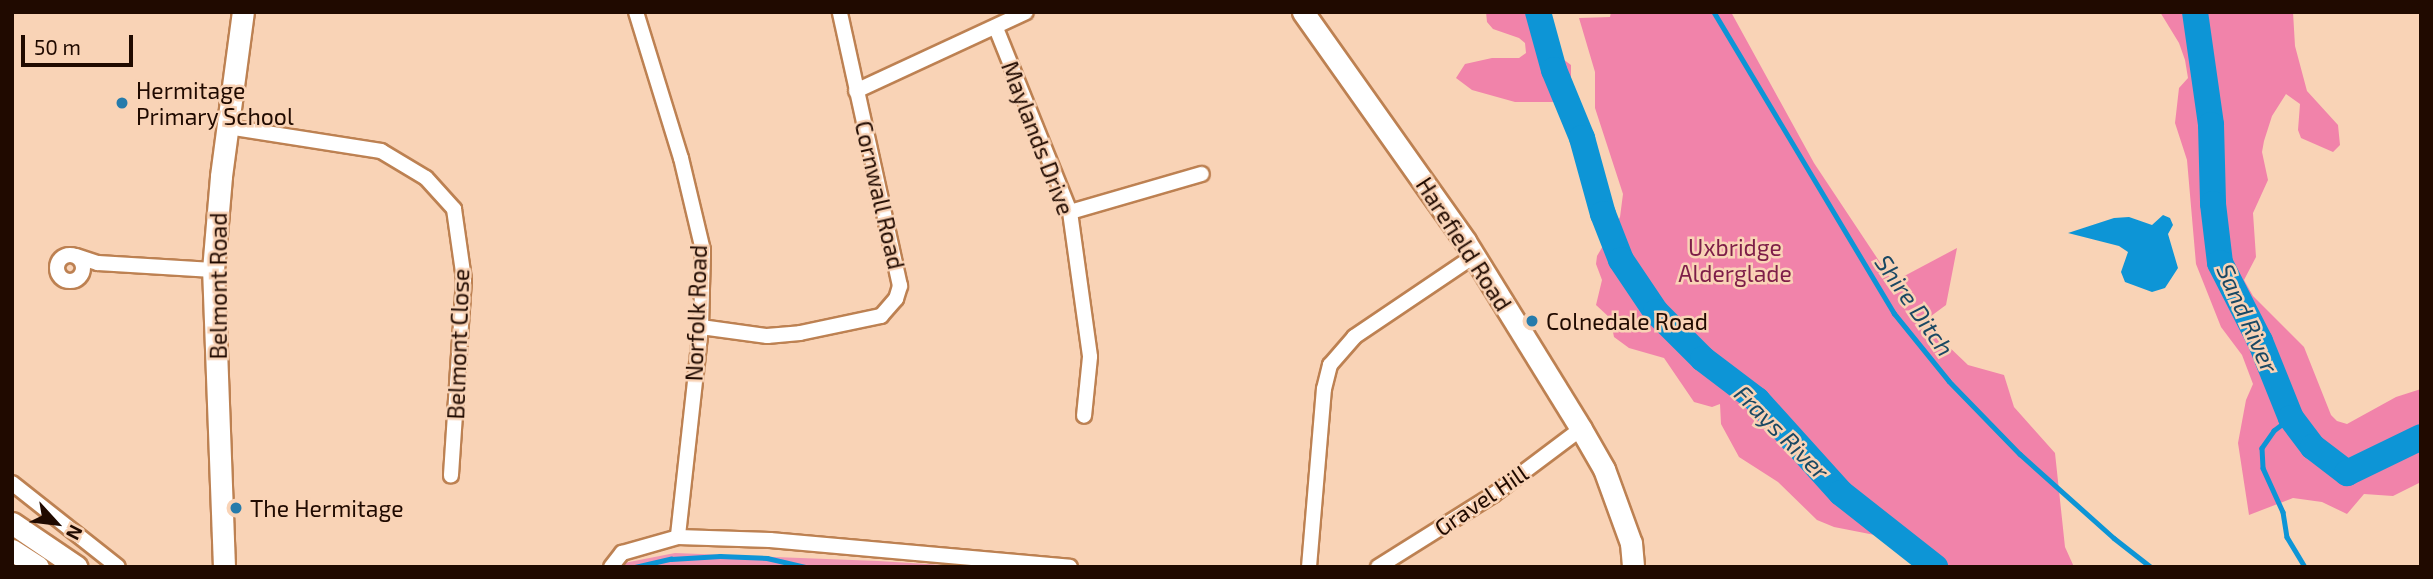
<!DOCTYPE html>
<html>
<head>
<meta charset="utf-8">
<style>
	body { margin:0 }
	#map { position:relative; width:2433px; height:579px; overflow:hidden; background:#f9d3b6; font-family:"Exo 2",sans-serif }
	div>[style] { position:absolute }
	.green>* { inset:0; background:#f095b4 }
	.forest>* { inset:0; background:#f183aa }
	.water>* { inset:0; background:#0d95d6 }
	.stream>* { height:4.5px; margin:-2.25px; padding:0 2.25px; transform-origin:2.25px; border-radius:2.25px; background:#0d95d6 }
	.river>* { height:26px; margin:-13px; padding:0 13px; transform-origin:13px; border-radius:13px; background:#0d95d6 }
	.roads { filter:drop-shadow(2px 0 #bd8152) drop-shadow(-2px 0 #bd8152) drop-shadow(0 2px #bd8152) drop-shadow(0 -2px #bd8152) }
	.street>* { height:14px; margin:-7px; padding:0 7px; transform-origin:7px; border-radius:7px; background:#fff }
	.street>.ring { margin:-7px; padding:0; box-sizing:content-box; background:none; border:14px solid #fff; border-radius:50% }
	.secondary>* { height:21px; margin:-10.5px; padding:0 10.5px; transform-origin:10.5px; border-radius:10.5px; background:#fff }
	.dots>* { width:19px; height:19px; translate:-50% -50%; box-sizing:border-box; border:4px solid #f9d3b6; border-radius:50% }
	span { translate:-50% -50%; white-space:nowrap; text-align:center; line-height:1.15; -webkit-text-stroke:5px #f9d3b6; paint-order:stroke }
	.poi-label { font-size:23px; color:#200a00 }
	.left { translate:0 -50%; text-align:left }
	.street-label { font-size:23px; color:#200a00 }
	.park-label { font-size:23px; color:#7e1e48 }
	.water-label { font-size:24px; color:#1a4863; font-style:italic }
	.frame { position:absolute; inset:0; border:14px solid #200a00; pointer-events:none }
	.north { position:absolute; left:21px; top:488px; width:70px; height:70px; -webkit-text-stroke:5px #f9d3b6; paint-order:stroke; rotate:117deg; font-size:19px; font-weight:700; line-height:28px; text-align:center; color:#200a00 }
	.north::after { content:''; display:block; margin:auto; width:24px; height:32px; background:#200a00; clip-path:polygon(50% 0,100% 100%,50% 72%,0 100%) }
	.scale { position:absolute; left:21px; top:35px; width:112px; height:32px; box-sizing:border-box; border:4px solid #200a00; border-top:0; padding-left:9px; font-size:21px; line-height:24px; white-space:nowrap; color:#200a00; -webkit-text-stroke:5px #f9d3b6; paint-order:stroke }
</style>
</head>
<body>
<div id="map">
	<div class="green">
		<i style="clip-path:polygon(675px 553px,878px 561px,975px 567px,620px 567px,624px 563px)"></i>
	</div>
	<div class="forest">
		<i style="clip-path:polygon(1486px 12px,1536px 12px,1536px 25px,1556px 54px,1571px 65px,1571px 91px,1557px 102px,1515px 102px,1472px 90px,1456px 78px,1465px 64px,1492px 58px,1519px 58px,1526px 53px,1525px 43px,1519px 38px,1493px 29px,1487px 22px)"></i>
		<i style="clip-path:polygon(1611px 12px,1731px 12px,1814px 163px,1893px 282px,1957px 248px,1946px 305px,1923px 322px,1968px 365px,2004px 375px,2014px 407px,2055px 453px,2065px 547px,2074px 567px,1947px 567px,1885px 537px,1834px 527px,1817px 520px,1778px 482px,1739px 457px,1721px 424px,1720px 404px,1712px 407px,1694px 402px,1664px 358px,1629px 348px,1614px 337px,1610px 318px,1596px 305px,1602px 280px,1596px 264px,1597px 256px,1620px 217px,1623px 194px,1595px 108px,1595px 72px,1579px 18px,1610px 17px)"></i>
		<i style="clip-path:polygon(2160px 12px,2293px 12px,2295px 46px,2307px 91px,2338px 125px,2340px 145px,2333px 152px,2301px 138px,2298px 130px,2300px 104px,2286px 94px,2272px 116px,2264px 141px,2262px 152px,2268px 180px,2253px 213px,2256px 257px,2244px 280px,2253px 296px,2304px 347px,2331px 415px,2337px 421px,2347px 424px,2396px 397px,2421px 389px,2421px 482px,2393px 496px,2364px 494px,2347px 514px,2322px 502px,2293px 498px,2249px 515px,2238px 443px,2246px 400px,2253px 384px,2242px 355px,2221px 327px,2196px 264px,2187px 160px,2175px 123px,2179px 88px,2188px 78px,2185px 60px,2179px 43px)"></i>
	</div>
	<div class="water">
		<i style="clip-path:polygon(2163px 215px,2170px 218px,2173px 225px,2168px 234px,2178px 268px,2165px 288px,2152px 292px,2125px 282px,2121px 272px,2128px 252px,2119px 246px,2068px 233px,2114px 218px,2129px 217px,2152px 225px)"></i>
	</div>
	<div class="stream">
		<i style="left:1714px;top:12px;width:351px;rotate:59.1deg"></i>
		<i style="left:1894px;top:313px;width:87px;rotate:51deg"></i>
		<i style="left:1949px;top:381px;width:102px;rotate:45.8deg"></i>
		<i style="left:2020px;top:454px;width:126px;rotate:41.8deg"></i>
		<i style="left:2114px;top:538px;width:47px;rotate:38.1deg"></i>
		<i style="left:2291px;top:418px;width:21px;rotate:143deg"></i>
		<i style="left:2274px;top:431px;width:21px;rotate:125deg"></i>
		<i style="left:2262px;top:448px;width:20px;rotate:87deg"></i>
		<i style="left:2263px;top:468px;width:48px;rotate:65.6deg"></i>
		<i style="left:2283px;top:512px;width:25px;rotate:81deg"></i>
		<i style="left:2287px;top:537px;width:35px;rotate:59deg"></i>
		<i style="left:635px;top:567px;width:37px;rotate:-13deg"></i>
		<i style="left:671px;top:559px;width:49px;rotate:-3.5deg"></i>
		<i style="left:720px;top:556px;width:47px;rotate:2.4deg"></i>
		<i style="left:767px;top:558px;width:40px;rotate:13deg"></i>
	</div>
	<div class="river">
		<i style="left:1538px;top:12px;width:60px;rotate:74.6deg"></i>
		<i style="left:1554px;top:70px;width:74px;rotate:67.6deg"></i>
		<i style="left:1582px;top:138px;width:79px;rotate:74.6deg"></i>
		<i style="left:1603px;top:214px;width:49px;rotate:68.6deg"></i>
		<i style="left:1621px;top:260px;width:63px;rotate:56.1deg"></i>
		<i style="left:1656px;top:312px;width:66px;rotate:45deg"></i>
		<i style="left:1703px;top:359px;width:68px;rotate:37.2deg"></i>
		<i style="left:1757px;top:400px;width:125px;rotate:47.9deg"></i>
		<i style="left:1841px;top:493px;width:120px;rotate:38.2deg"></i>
		<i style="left:2195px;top:12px;width:114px;rotate:81.9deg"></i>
		<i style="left:2211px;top:125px;width:79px;rotate:88.5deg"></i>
		<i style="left:2213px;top:204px;width:59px;rotate:83.2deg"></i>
		<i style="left:2220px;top:263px;width:88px;rotate:62.9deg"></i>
		<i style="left:2260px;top:341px;width:83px;rotate:68.1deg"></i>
		<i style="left:2291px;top:418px;width:36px;rotate:53deg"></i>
		<i style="left:2313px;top:447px;width:43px;rotate:37.4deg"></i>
		<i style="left:2347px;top:473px;width:82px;rotate:-25.9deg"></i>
	</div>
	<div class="roads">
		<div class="street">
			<i style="left:636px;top:12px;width:153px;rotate:72.9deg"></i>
			<i style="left:681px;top:158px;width:95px;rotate:76.6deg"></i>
			<i style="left:703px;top:250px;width:77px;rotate:91.5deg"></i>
			<i style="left:701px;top:327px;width:211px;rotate:96.3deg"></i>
			<i style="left:996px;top:28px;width:198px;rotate:68.1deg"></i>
			<i style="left:1070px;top:212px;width:146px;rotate:82.1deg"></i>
			<i style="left:1090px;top:357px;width:59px;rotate:95.8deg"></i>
			<i style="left:856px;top:91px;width:187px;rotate:-24.9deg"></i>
			<i style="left:228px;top:127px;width:155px;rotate:8.9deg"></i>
			<i style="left:381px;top:151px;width:52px;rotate:31deg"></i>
			<i style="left:426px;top:178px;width:42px;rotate:47.9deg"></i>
			<i style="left:454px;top:209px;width:71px;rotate:81.9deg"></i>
			<i style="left:464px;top:279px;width:197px;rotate:93.8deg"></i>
			<i style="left:1070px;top:212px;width:137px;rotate:-16.1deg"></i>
			<i class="ring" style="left:57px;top:255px;width:12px;height:12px"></i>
			<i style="left:76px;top:256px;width:23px;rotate:18deg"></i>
			<i style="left:98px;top:263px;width:115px;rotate:3.5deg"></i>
			<i style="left:701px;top:327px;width:67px;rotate:7.8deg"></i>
			<i style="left:767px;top:336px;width:33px;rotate:-5deg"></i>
			<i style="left:800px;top:333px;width:83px;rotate:-11.9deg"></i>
			<i style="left:881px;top:316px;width:23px;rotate:-49deg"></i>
			<i style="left:896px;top:299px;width:14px;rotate:-73deg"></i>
			<i style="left:900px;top:286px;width:280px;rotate:-102.4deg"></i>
			<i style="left:12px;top:483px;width:135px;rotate:38.4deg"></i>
			<i style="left:611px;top:567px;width:18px;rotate:-52deg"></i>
			<i style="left:622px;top:553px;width:58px;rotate:-15.9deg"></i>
			<i style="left:678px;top:537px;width:92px;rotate:1.9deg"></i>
			<i style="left:770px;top:540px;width:301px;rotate:5.1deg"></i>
			<i style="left:1309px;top:567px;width:179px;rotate:-85.2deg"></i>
			<i style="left:1324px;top:389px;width:25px;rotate:-76deg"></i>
			<i style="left:1330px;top:365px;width:37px;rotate:-49deg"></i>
			<i style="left:1354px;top:337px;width:145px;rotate:-34deg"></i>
			<i style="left:1378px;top:567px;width:136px;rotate:-32.1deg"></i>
			<i style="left:1493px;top:495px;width:110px;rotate:-36.9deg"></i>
		</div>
		<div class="secondary">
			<i style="left:1303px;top:12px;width:281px;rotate:54.7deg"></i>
			<i style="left:1465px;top:241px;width:221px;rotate:58.3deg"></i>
			<i style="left:1581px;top:429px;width:46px;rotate:60.1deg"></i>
			<i style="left:1604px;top:469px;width:79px;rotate:70deg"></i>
			<i style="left:1631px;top:543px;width:24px;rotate:85deg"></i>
			<i style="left:12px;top:523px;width:78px;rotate:34.1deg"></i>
			<i style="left:12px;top:550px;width:31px;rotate:33deg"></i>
			<i style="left:224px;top:567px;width:297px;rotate:-92.1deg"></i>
			<i style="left:213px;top:270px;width:94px;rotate:-85.1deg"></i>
			<i style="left:221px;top:176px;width:165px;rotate:-82.4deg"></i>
		</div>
	</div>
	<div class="dots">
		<i style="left:122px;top:103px;background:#267bab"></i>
		<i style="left:1532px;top:321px;background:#267bab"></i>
		<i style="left:236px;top:508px;background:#267bab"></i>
	</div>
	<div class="poi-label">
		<span class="left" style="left:136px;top:103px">Hermitage<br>Primary School</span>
		<span class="left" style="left:1546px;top:321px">Colnedale Road</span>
		<span class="left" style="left:250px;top:508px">The Hermitage</span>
	</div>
	<div class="street-label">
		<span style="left:1038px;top:138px;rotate:69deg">Maylands Drive</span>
		<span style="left:880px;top:195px;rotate:77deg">Cornwall Road</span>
		<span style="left:1464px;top:244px;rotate:57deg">Harefield Road</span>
		<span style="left:218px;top:286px;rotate:-90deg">Belmont Road</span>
		<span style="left:696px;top:313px;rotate:-88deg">Norfolk Road</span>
		<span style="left:458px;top:344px;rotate:-88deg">Belmont Close</span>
		<span style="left:1481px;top:500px;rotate:-34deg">Gravel Hill</span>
	</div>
	<div class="park-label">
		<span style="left:1735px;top:260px">Uxbridge<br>Alderglade</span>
	</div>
	<div class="water-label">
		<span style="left:1915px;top:305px;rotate:55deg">Shire Ditch</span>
		<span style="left:2248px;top:318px;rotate:66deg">Sand River</span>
		<span style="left:1782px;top:432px;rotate:45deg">Frays River</span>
	</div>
	<div class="frame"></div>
	<div class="north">N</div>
	<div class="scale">50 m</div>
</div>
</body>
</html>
